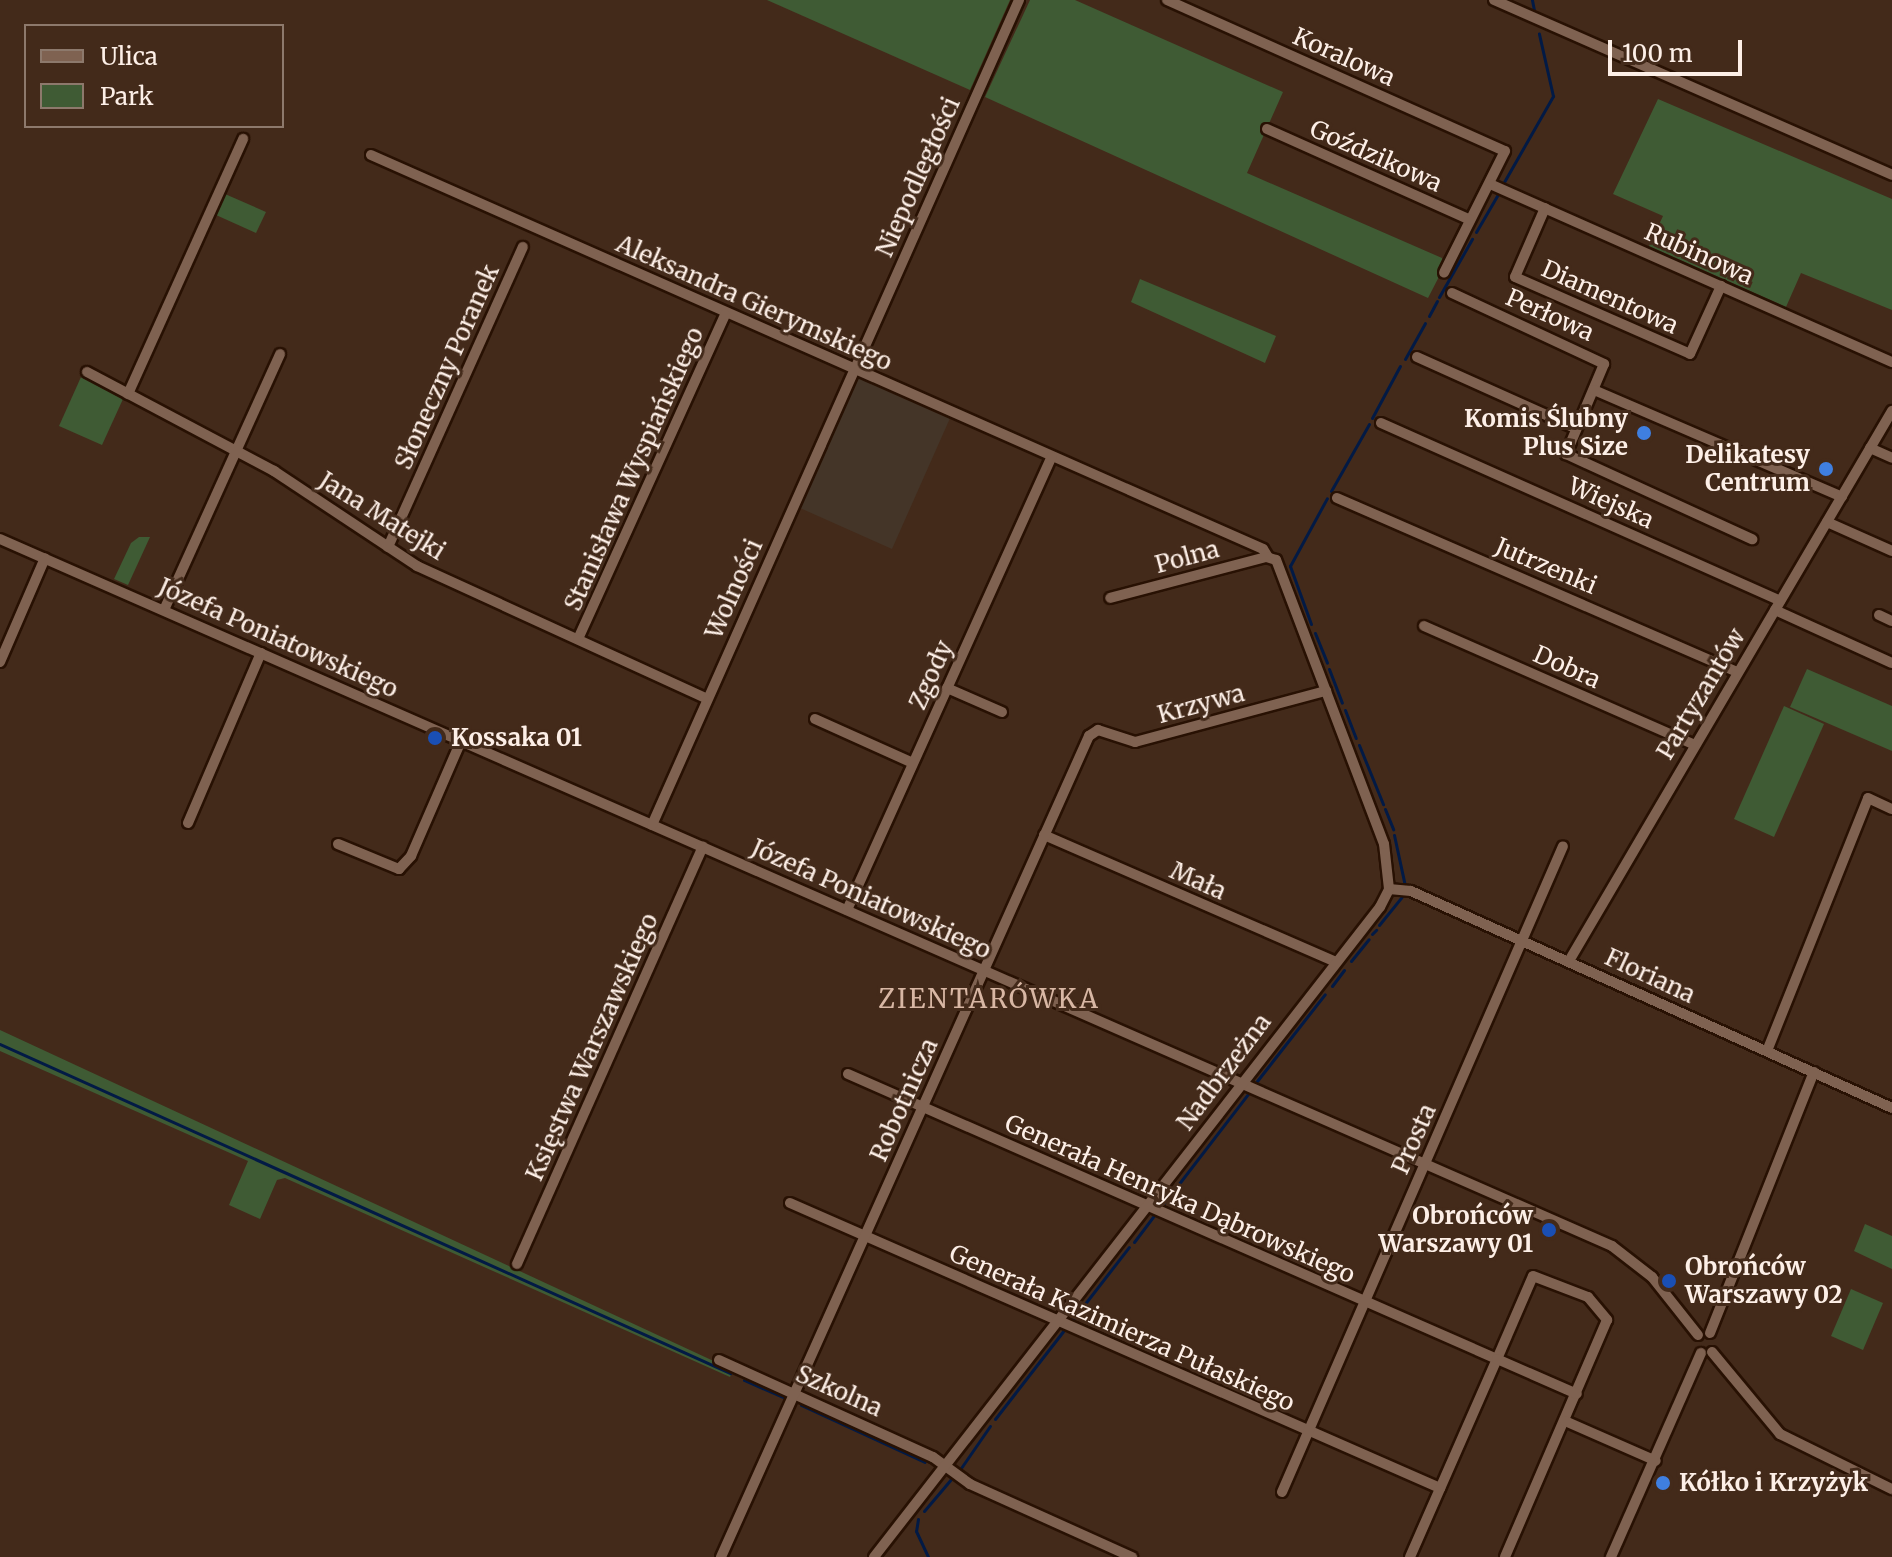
<!DOCTYPE html>
<html>
<head>
<meta charset="utf-8">
<style>
	body { margin:0 }
	#map { position:relative; width:1892px; height:1557px; overflow:hidden; background:#432a1a; font-family:Merriweather,serif }
	div>[style] { position:absolute }
	.commercial>* { inset:0; background:#443528 }
	.green>* { inset:0; background:#3f5b34 }
	.stream>* { height:3px; margin:-1.5px; padding:0 1.5px; transform-origin:1.5px; border-radius:1.5px; background:#021a45 }
	.roads { filter:drop-shadow(2px 0 #281103) drop-shadow(-2px 0 #281103) drop-shadow(0 2px #281103) drop-shadow(0 -2px #281103) }
	.minor>* { height:10px; margin:-5px; padding:0 5px; transform-origin:5px; border-radius:5px; background:#7f6251 }
	.dots>* { width:22px; height:22px; translate:-50% -50%; box-sizing:border-box; border:4px solid #432a1a; border-radius:50% }
	span { translate:-50% -50%; white-space:nowrap; text-align:center; line-height:1.15; -webkit-text-stroke:6px #432a1a; paint-order:stroke }
	.street-label { font-size:24px; color:#fdefe7 }
	.poi-label { font-size:24px; color:#fdefe7; font-weight:700 }
	.right { translate:-100% -50%; text-align:right }
	.left { translate:0 -50%; text-align:left }
	.neighbourhood-label { font-size:26px; color:#d8b7a4; letter-spacing:2px }
	.legend { position:absolute; left:24px; top:24px; width:260px; height:104px; box-sizing:border-box; background:#432a1a; border:2px solid #8d796c; margin:0; padding:10px 14px; list-style:none; font-size:24px; color:#fdefe7 }
	.legend li { display:flex; align-items:center; gap:16px; height:40px }
	.legend b { width:40px; border:2px solid #8d796c }
	.scale { position:absolute; left:1608px; top:40px; width:134px; height:36px; box-sizing:border-box; border:4px solid #fdefe7; border-top:0; padding-left:10px; font-size:24px; line-height:28px; white-space:nowrap; color:#fdefe7; -webkit-text-stroke:6px #432a1a; paint-order:stroke }
</style>
</head>
<body>
<div id="map">
	<div class="commercial">
		<i style="clip-path:polygon(859px 375px,951px 416px,892px 549px,800px 508px)"></i>
	</div>
	<div class="green">
		<i style="clip-path:polygon(767px 0,1010px 0,970px 90px)"></i>
		<i style="clip-path:polygon(1030px 0,1075px 0,1283px 92px,1247px 173px,1442px 258px,1444px 267px,1428px 298px,985px 97px)"></i>
		<i style="clip-path:polygon(1658px 99px,1892px 199px,1892px 310px,1801px 273px,1786px 307px,1649px 246px,1663px 216px,1613px 194px)"></i>
		<i style="clip-path:polygon(225px 194px,266px 212px,256px 233px,216px 215px)"></i>
		<i style="clip-path:polygon(1140px 279px,1276px 336px,1265px 363px,1131px 302px)"></i>
		<i style="clip-path:polygon(81px 377px,123px 399px,102px 445px,59px 426px)"></i>
		<i style="clip-path:polygon(139px 537px,150px 537px,128px 585px,114px 579px,131px 543px)"></i>
		<i style="clip-path:polygon(1807px 669px,1892px 706px,1892px 751px,1790px 707px)"></i>
		<i style="clip-path:polygon(1784px 706px,1824px 724px,1774px 837px,1734px 819px)"></i>
		<i style="clip-path:polygon(0 1030px,733px 1370px,730px 1377px,285px 1178px,277px 1180px,260px 1219px,229px 1205px,248px 1161px,0 1051px)"></i>
		<i style="clip-path:polygon(1865px 1224px,1892px 1236px,1892px 1269px,1854px 1251px)"></i>
		<i style="clip-path:polygon(1851px 1289px,1883px 1303px,1863px 1350px,1831px 1336px)"></i>
	</div>
	<div class="stream">
		<i style="left:1532px;top:0;width:10px;rotate:79deg"></i>
		<i style="left:1504px;top:182px;width:99px;rotate:-60.3deg"></i>
		<i style="left:1553px;top:96px;width:64px;rotate:-102.7deg"></i>
		<i style="left:1476px;top:232px;width:44px;rotate:-59.9deg"></i>
		<i style="left:1439px;top:297px;width:67px;rotate:-60.4deg"></i>
		<i style="left:1429px;top:316px;width:17px;rotate:-62deg"></i>
		<i style="left:1405px;top:359px;width:41px;rotate:-60.9deg"></i>
		<i style="left:1372px;top:418px;width:59px;rotate:-61.7deg"></i>
		<i style="left:1331px;top:491px;width:77px;rotate:-60.4deg"></i>
		<i style="left:1311px;top:624px;width:62px;rotate:-109.9deg"></i>
		<i style="left:1290px;top:566px;width:77px;rotate:-61.4deg"></i>
		<i style="left:1315px;top:633px;width:32px;rotate:68deg"></i>
		<i style="left:1329px;top:669px;width:36px;rotate:69deg"></i>
		<i style="left:1345px;top:710px;width:30px;rotate:69deg"></i>
		<i style="left:1359px;top:745px;width:64px;rotate:67.9deg"></i>
		<i style="left:1385px;top:809px;width:22px;rotate:68deg"></i>
		<i style="left:1394px;top:835px;width:52px;rotate:77.8deg"></i>
		<i style="left:1379px;top:925px;width:40px;rotate:-51deg"></i>
		<i style="left:1372px;top:934px;width:6px;rotate:-45deg"></i>
		<i style="left:1351px;top:961px;width:28px;rotate:-51deg"></i>
		<i style="left:1332px;top:986px;width:20px;rotate:-53deg"></i>
		<i style="left:0;top:1044px;width:801px;rotate:24.26deg"></i>
		<i style="left:1257px;top:1081px;width:110px;rotate:-52deg"></i>
		<i style="left:1161px;top:1207px;width:143px;rotate:-52.4deg"></i>
		<i style="left:1134px;top:1242px;width:35px;rotate:-53deg"></i>
		<i style="left:1070px;top:1323px;width:96px;rotate:-52.2deg"></i>
		<i style="left:744px;top:1380px;width:43px;rotate:23.6deg"></i>
		<i style="left:801px;top:1405px;width:136px;rotate:24.7deg"></i>
		<i style="left:995px;top:1419px;width:113px;rotate:-52.2deg"></i>
		<i style="left:961px;top:1468px;width:51px;rotate:-55.4deg"></i>
		<i style="left:924px;top:1511px;width:42px;rotate:-49.8deg"></i>
		<i style="left:918px;top:1519px;width:12px;rotate:99deg"></i>
		<i style="left:916px;top:1531px;width:29px;rotate:65deg"></i>
	</div>
	<div class="roads">
		<div class="minor">
			<i style="left:1167px;top:0;width:370px;rotate:24.1deg"></i>
			<i style="left:1505px;top:151px;width:136px;rotate:116.6deg"></i>
			<i style="left:1494px;top:0;width:435px;rotate:23.7deg"></i>
			<i style="left:1267px;top:129px;width:222px;rotate:24.1deg"></i>
			<i style="left:371px;top:155px;width:975px;rotate:23.83deg"></i>
			<i style="left:1263px;top:549px;width:9px;rotate:58deg"></i>
			<i style="left:1490px;top:184px;width:440px;rotate:23.9deg"></i>
			<i style="left:1545px;top:208px;width:75px;rotate:113.5deg"></i>
			<i style="left:1515px;top:277px;width:191px;rotate:23.7deg"></i>
			<i style="left:1690px;top:354px;width:75px;rotate:-65.5deg"></i>
			<i style="left:1452px;top:293px;width:168px;rotate:25deg"></i>
			<i style="left:1604px;top:364px;width:98px;rotate:112.9deg"></i>
			<i style="left:1566px;top:454px;width:205px;rotate:24.6deg"></i>
			<i style="left:1417px;top:357px;width:173px;rotate:24.2deg"></i>
			<i style="left:87px;top:372px;width:212px;rotate:27.9deg"></i>
			<i style="left:274px;top:471px;width:172px;rotate:33.6deg"></i>
			<i style="left:417px;top:566px;width:319px;rotate:24.6deg"></i>
			<i style="left:1594px;top:390px;width:270px;rotate:23.3deg"></i>
			<i style="left:128px;top:394px;width:280px;rotate:-65.7deg"></i>
			<i style="left:1381px;top:423px;width:437px;rotate:24deg"></i>
			<i style="left:1870px;top:448px;width:24px;rotate:24deg"></i>
			<i style="left:1337px;top:498px;width:437px;rotate:23.5deg"></i>
			<i style="left:1827px;top:522px;width:71px;rotate:24deg"></i>
			<i style="left:0;top:539px;width:1760px;rotate:23.68deg"></i>
			<i style="left:1612px;top:1246px;width:51px;rotate:37.8deg"></i>
			<i style="left:1652px;top:1277px;width:74px;rotate:51.6deg"></i>
			<i style="left:388px;top:547px;width:329px;rotate:-65.8deg"></i>
			<i style="left:164px;top:610px;width:281px;rotate:-65.6deg"></i>
			<i style="left:1775px;top:610px;width:128px;rotate:24.4deg"></i>
			<i style="left:1879px;top:615px;width:14px;rotate:25deg"></i>
			<i style="left:1424px;top:626px;width:296px;rotate:23.7deg"></i>
			<i style="left:578px;top:639px;width:356px;rotate:-65.6deg"></i>
			<i style="left:0;top:662px;width:113px;rotate:-66.6deg"></i>
			<i style="left:947px;top:688px;width:60px;rotate:23.6deg"></i>
			<i style="left:815px;top:719px;width:107px;rotate:24.2deg"></i>
			<i style="left:188px;top:823px;width:185px;rotate:-66.8deg"></i>
			<i style="left:652px;top:825px;width:903px;rotate:-66.02deg"></i>
			<i style="left:1044px;top:835px;width:318px;rotate:23.5deg"></i>
			<i style="left:338px;top:844px;width:66px;rotate:22.3deg"></i>
			<i style="left:399px;top:869px;width:18px;rotate:-47deg"></i>
			<i style="left:411px;top:856px;width:125px;rotate:-66.5deg"></i>
			<i style="left:1389px;top:889px;width:22px;rotate:5deg"></i>
			<i style="left:1411px;top:891px;width:528px;rotate:24.28deg"></i>
			<i style="left:847px;top:910px;width:497px;rotate:-65.7deg"></i>
			<i style="left:1569px;top:961px;width:638px;rotate:-59.58deg"></i>
			<i style="left:1767px;top:1051px;width:272px;rotate:-68.2deg"></i>
			<i style="left:1868px;top:798px;width:26px;rotate:25deg"></i>
			<i style="left:848px;top:1074px;width:709px;rotate:23.71deg"></i>
			<i style="left:1497px;top:1359px;width:90px;rotate:-66.6deg"></i>
			<i style="left:1533px;top:1276px;width:59px;rotate:20.9deg"></i>
			<i style="left:1588px;top:1297px;width:30px;rotate:50deg"></i>
			<i style="left:1607px;top:1320px;width:258px;rotate:113.3deg"></i>
			<i style="left:790px;top:1203px;width:710px;rotate:23.68deg"></i>
			<i style="left:517px;top:1264px;width:457px;rotate:-66deg"></i>
			<i style="left:1710px;top:1333px;width:281px;rotate:-68.3deg"></i>
			<i style="left:1712px;top:1352px;width:107px;rotate:50.3deg"></i>
			<i style="left:1780px;top:1434px;width:125px;rotate:26.2deg"></i>
			<i style="left:719px;top:1360px;width:235px;rotate:24.4deg"></i>
			<i style="left:933px;top:1457px;width:46px;rotate:36.1deg"></i>
			<i style="left:970px;top:1484px;width:178px;rotate:24.3deg"></i>
			<i style="left:1565px;top:1421px;width:99px;rotate:23.7deg"></i>
			<i style="left:1282px;top:1492px;width:704px;rotate:-66.49deg"></i>
			<i style="left:721px;top:1557px;width:900px;rotate:-65.86deg"></i>
			<i style="left:1089px;top:736px;width:11px;rotate:-34deg"></i>
			<i style="left:1098px;top:730px;width:39px;rotate:18deg"></i>
			<i style="left:1135px;top:742px;width:198px;rotate:-15deg"></i>
			<i style="left:874px;top:1557px;width:824px;rotate:-52.1deg"></i>
			<i style="left:1380px;top:907px;width:20px;rotate:-63deg"></i>
			<i style="left:1389px;top:889px;width:45px;rotate:-96.3deg"></i>
			<i style="left:1384px;top:844px;width:304px;rotate:-110.8deg"></i>
			<i style="left:1276px;top:560px;width:10px;rotate:-163deg"></i>
			<i style="left:1266px;top:557px;width:161px;rotate:165.3deg"></i>
			<i style="left:1410px;top:1557px;width:216px;rotate:-66.3deg"></i>
			<i style="left:1497px;top:1359px;width:87px;rotate:23.6deg"></i>
			<i style="left:1611px;top:1557px;width:223px;rotate:-66.2deg"></i>
		</div>
	</div>
	<div class="dots">
		<i style="left:1644px;top:433px;background:#3f7fe0"></i>
		<i style="left:1826px;top:469px;background:#3f7fe0"></i>
		<i style="left:435px;top:738px;background:#1a4fb4"></i>
		<i style="left:1549px;top:1230px;background:#1a4fb4"></i>
		<i style="left:1669px;top:1281px;background:#1a4fb4"></i>
		<i style="left:1663px;top:1483px;background:#3f7fe0"></i>
	</div>
	<div class="street-label">
		<span style="left:1344px;top:57px;rotate:24deg">Koralowa</span>
		<span style="left:1376px;top:156px;rotate:24deg">Goździkowa</span>
		<span style="left:918px;top:177px;rotate:-66deg">Niepodległości</span>
		<span style="left:1699px;top:254px;rotate:24deg">Rubinowa</span>
		<span style="left:1610px;top:297px;rotate:24deg">Diamentowa</span>
		<span style="left:754px;top:303px;rotate:24deg">Aleksandra Gierymskiego</span>
		<span style="left:1550px;top:315px;rotate:24deg">Perłowa</span>
		<span style="left:447px;top:367px;rotate:-66deg">Słoneczny Poranek</span>
		<span style="left:634px;top:469px;rotate:-66deg">Stanisława Wyspiańskiego</span>
		<span style="left:1611px;top:503px;rotate:24deg">Wiejska</span>
		<span style="left:382px;top:516px;rotate:32deg">Jana Matejki</span>
		<span style="left:1187px;top:557px;rotate:-15deg">Polna</span>
		<span style="left:1546px;top:566px;rotate:23deg">Jutrzenki</span>
		<span style="left:734px;top:589px;rotate:-66deg">Wolności</span>
		<span style="left:278px;top:638px;rotate:24deg">Józefa Poniatowskiego</span>
		<span style="left:1567px;top:667px;rotate:24deg">Dobra</span>
		<span style="left:931px;top:675px;rotate:-66deg">Zgody</span>
		<span style="left:1701px;top:694px;rotate:-59deg">Partyzantów</span>
		<span style="left:1201px;top:704px;rotate:-15deg">Krzywa</span>
		<span style="left:1198px;top:881px;rotate:24deg">Mała</span>
		<span style="left:871px;top:899px;rotate:24deg">Józefa Poniatowskiego</span>
		<span style="left:1650px;top:976px;rotate:25deg">Floriana</span>
		<span style="left:592px;top:1047px;rotate:-66deg">Księstwa Warszawskiego</span>
		<span style="left:1224px;top:1072px;rotate:-53deg">Nadbrzeżna</span>
		<span style="left:904px;top:1100px;rotate:-66deg">Robotnicza</span>
		<span style="left:1414px;top:1139px;rotate:-66deg">Prosta</span>
		<span style="left:1180px;top:1199px;rotate:24deg">Generała Henryka Dąbrowskiego</span>
		<span style="left:1122px;top:1328px;rotate:24deg">Generała Kazimierza Pułaskiego</span>
		<span style="left:839px;top:1391px;rotate:24deg">Szkolna</span>
	</div>
	<div class="poi-label">
		<span class="right" style="left:1628px;top:433px">Komis Ślubny<br>Plus Size</span>
		<span class="right" style="left:1810px;top:469px">Delikatesy<br>Centrum</span>
		<span class="left" style="left:451px;top:738px">Kossaka 01</span>
		<span class="right" style="left:1533px;top:1230px">Obrońców<br>Warszawy 01</span>
		<span class="left" style="left:1685px;top:1281px">Obrońców<br>Warszawy 02</span>
		<span class="left" style="left:1679px;top:1483px">Kółko i Krzyżyk</span>
	</div>
	<div class="neighbourhood-label">
		<span style="left:989px;top:999px">ZIENTARÓWKA</span>
	</div>
	<ul class="legend">
	<li><b style="height:10px;background:#7f6251"></b>Ulica</li>
	<li><b style="height:22px;background:#3f5b34"></b>Park</li>
	</ul>
	<div class="scale">100 m</div>
</div>
</body>
</html>
